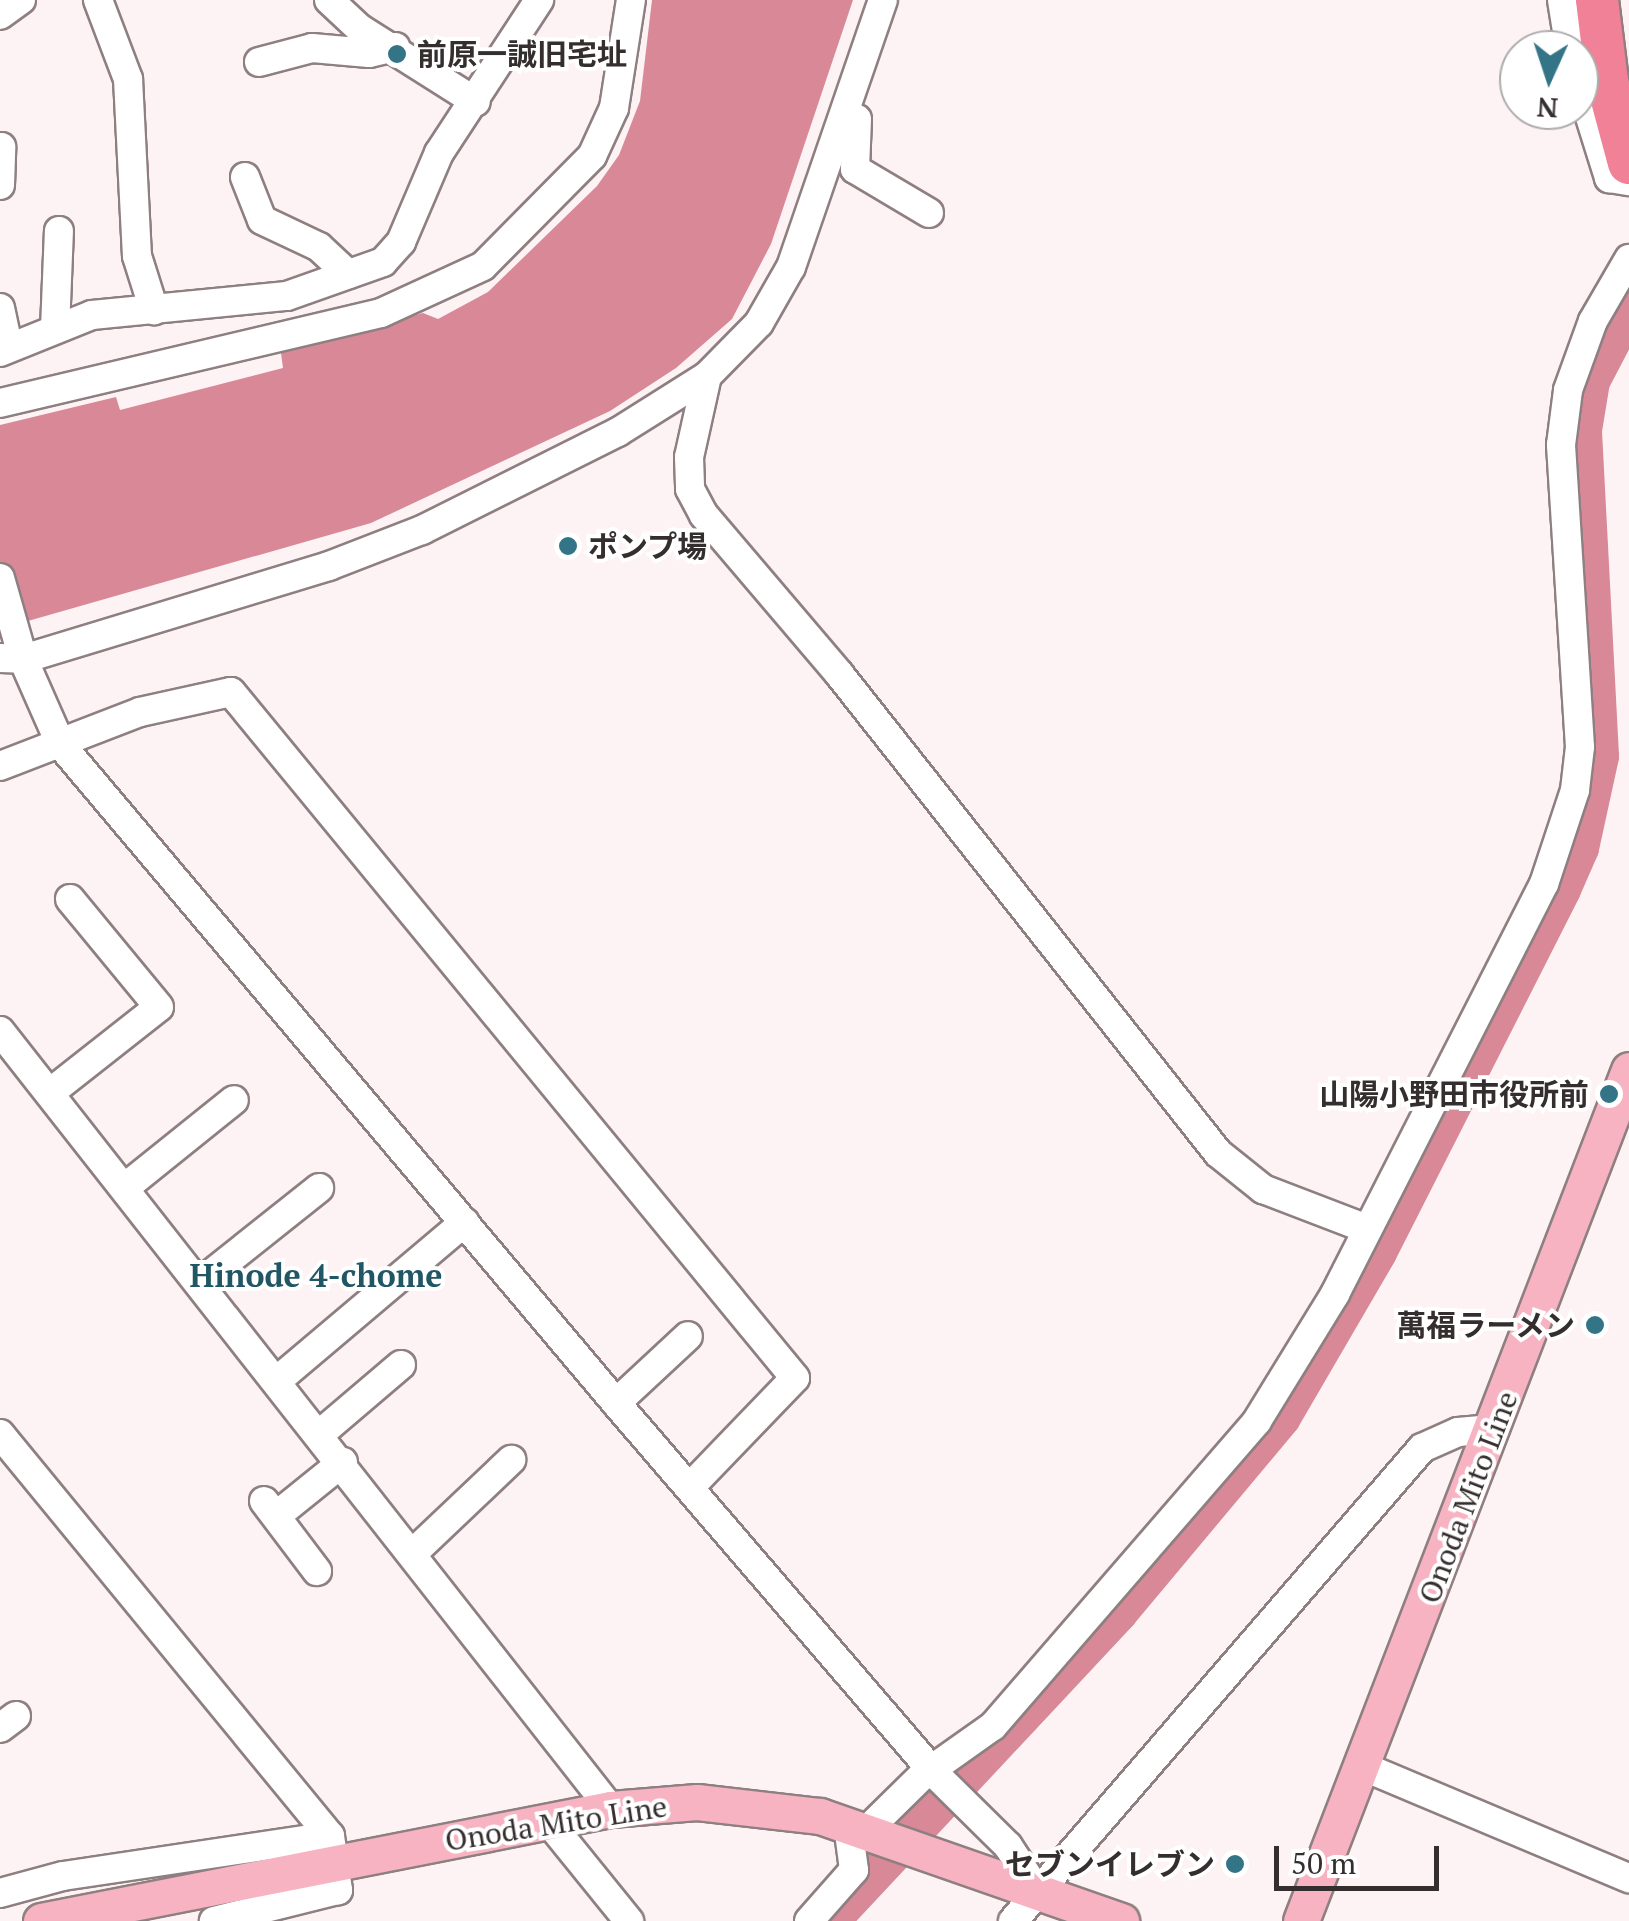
<!DOCTYPE html>
<html>
<head>
<meta charset="utf-8">
<style>
	body { margin:0 }
	#map { position:relative; width:1629px; height:1921px; overflow:hidden; background:#fdf2f4; font-family:"PT Serif","Noto Sans JP",serif }
	div>[style] { position:absolute }
	.water>* { inset:0; background:#d88896 }
	.river>* { height:40px; margin:-20px; padding:0 20px; transform-origin:20px; border-radius:20px; background:#d88896 }
	.roads { filter:drop-shadow(2px 0 #8e7f81) drop-shadow(-2px 0 #8e7f81) drop-shadow(0 2px #8e7f81) drop-shadow(0 -2px #8e7f81) }
	.minor>* { height:28px; margin:-14px; padding:0 14px; transform-origin:14px; border-radius:14px; background:#fff }
	.major>* { height:35px; margin:-17.5px; padding:0 17.5px; transform-origin:17.5px; border-radius:17.5px; background:#f7b3c1 }
	.highway>* { height:42px; margin:-21px; padding:0 21px; transform-origin:21px; border-radius:21px; background:#f18197 }
	.dots>* { width:28px; height:28px; translate:-50% -50%; box-sizing:border-box; border:5px solid #fff; border-radius:50% }
	span { translate:-50% -50%; white-space:nowrap; text-align:center; line-height:1.15; -webkit-text-stroke:8px #fff; paint-order:stroke }
	.poi-label { font-size:30px; color:#352e2f; font-weight:700 }
	.left { translate:0 -50%; text-align:left }
	.right { translate:-100% -50%; text-align:right }
	.street-label { font-size:30px; color:#352e2f }
	.neighbourhood-label { font-size:32px; color:#215664; font-weight:700 }
	.north { position:absolute; left:1499px; top:30px; width:100px; height:100px; box-sizing:border-box; background:#fff; border:2px solid #aeabac; border-radius:50%; rotate:183deg; font-size:28px; font-weight:700; line-height:40px; text-align:center; color:#352e2f }
	.north::after { content:''; display:block; margin:auto; width:35px; height:45px; background:#337487; clip-path:polygon(50% 0,100% 100%,50% 72%,0 100%) }
	.scale { position:absolute; left:1274px; top:1846px; width:165px; height:45px; box-sizing:border-box; border:5px solid #352e2f; border-top:0; padding-left:12px; font-size:30px; line-height:35px; white-space:nowrap; color:#352e2f; -webkit-text-stroke:8px #fff; paint-order:stroke }
</style>
</head>
<body>
<div id="map">
	<div class="water">
		<i style="clip-path:polygon(652px 0,853px 0,771px 244px,732px 319px,676px 368px,610px 411px,371px 523px,0 629px,0 425px,116px 397px,120px 410px,283px 368px,281px 353px,423px 313px,438px 319px,488px 292px,597px 186px,619px 155px,640px 101px)"></i>
	</div>
	<div class="river">
		<i style="left:829px;top:1921px;width:423px;rotate:-46.9deg"></i>
		<i style="left:1118px;top:1612px;width:254px;rotate:-50.1deg"></i>
		<i style="left:1281px;top:1417px;width:191px;rotate:-59.8deg"></i>
		<i style="left:1377px;top:1252px;width:407px;rotate:-63.1deg"></i>
		<i style="left:1561px;top:889px;width:45px;rotate:-66.3deg"></i>
		<i style="left:1579px;top:848px;width:94px;rotate:-77.7deg"></i>
		<i style="left:1599px;top:756px;width:326px;rotate:-93deg"></i>
		<i style="left:1582px;top:430px;width:50px;rotate:-80.7deg"></i>
		<i style="left:1590px;top:381px;width:85px;rotate:-62.5deg"></i>
	</div>
	<div class="roads">
		<div class="minor">
			<i style="left:98px;top:0;width:85px;rotate:69.2deg"></i>
			<i style="left:128px;top:79px;width:177px;rotate:87.1deg"></i>
			<i style="left:137px;top:256px;width:57px;rotate:72.5deg"></i>
			<i style="left:329px;top:0;width:41px;rotate:43deg"></i>
			<i style="left:359px;top:28px;width:138px;rotate:32.3deg"></i>
			<i style="left:1562px;top:0;width:51px;rotate:80.9deg"></i>
			<i style="left:0;top:15px;width:26px;rotate:-36deg"></i>
			<i style="left:259px;top:62px;width:55px;rotate:-14.8deg"></i>
			<i style="left:312px;top:48px;width:57px;rotate:5deg"></i>
			<i style="left:369px;top:53px;width:27px;rotate:-13deg"></i>
			<i style="left:1579px;top:82px;width:101px;rotate:72.6deg"></i>
			<i style="left:1609px;top:178px;width:20px;rotate:9deg"></i>
			<i style="left:857px;top:119px;width:50px;rotate:92.3deg"></i>
			<i style="left:855px;top:169px;width:86px;rotate:30.7deg"></i>
			<i style="left:245px;top:177px;width:46px;rotate:68.4deg"></i>
			<i style="left:262px;top:220px;width:63px;rotate:25.3deg"></i>
			<i style="left:319px;top:247px;width:40px;rotate:43deg"></i>
			<i style="left:0;top:185px;width:38px;rotate:-88deg"></i>
			<i style="left:0;top:308px;width:39px;rotate:78deg"></i>
			<i style="left:55px;top:329px;width:98px;rotate:-87.7deg"></i>
			<i style="left:0;top:352px;width:99px;rotate:-21.9deg"></i>
			<i style="left:92px;top:315px;width:196px;rotate:-5.6deg"></i>
			<i style="left:287px;top:296px;width:102px;rotate:-19.5deg"></i>
			<i style="left:383px;top:262px;width:27px;rotate:-48deg"></i>
			<i style="left:401px;top:242px;width:97px;rotate:-66.9deg"></i>
			<i style="left:439px;top:153px;width:183px;rotate:-56.8deg"></i>
			<i style="left:707px;top:376px;width:83px;rotate:102.5deg"></i>
			<i style="left:689px;top:457px;width:32px;rotate:88deg"></i>
			<i style="left:690px;top:489px;width:30px;rotate:62deg"></i>
			<i style="left:704px;top:515px;width:210px;rotate:49.6deg"></i>
			<i style="left:840px;top:675px;width:609px;rotate:51.66deg"></i>
			<i style="left:1218px;top:1153px;width:58px;rotate:38.7deg"></i>
			<i style="left:1263px;top:1189px;width:111px;rotate:21deg"></i>
			<i style="left:0;top:403px;width:391px;rotate:-13.3deg"></i>
			<i style="left:381px;top:313px;width:112px;rotate:-24.7deg"></i>
			<i style="left:483px;top:266px;width:155px;rotate:-45.3deg"></i>
			<i style="left:592px;top:156px;width:53px;rotate:-65.4deg"></i>
			<i style="left:614px;top:108px;width:109px;rotate:-81.1deg"></i>
			<i style="left:0;top:578px;width:84px;rotate:74.1deg"></i>
			<i style="left:23px;top:659px;width:94px;rotate:66.2deg"></i>
			<i style="left:61px;top:745px;width:861px;rotate:49.85deg"></i>
			<i style="left:616px;top:1403px;width:486px;rotate:49.3deg"></i>
			<i style="left:933px;top:1772px;width:105px;rotate:44.6deg"></i>
			<i style="left:1008px;top:1846px;width:55px;rotate:56.9deg"></i>
			<i style="left:0;top:658px;width:23px;rotate:2deg"></i>
			<i style="left:23px;top:659px;width:320px;rotate:-16.9deg"></i>
			<i style="left:329px;top:566px;width:100px;rotate:-21.2deg"></i>
			<i style="left:422px;top:530px;width:219px;rotate:-26.6deg"></i>
			<i style="left:618px;top:432px;width:105px;rotate:-32.2deg"></i>
			<i style="left:707px;top:376px;width:74px;rotate:-45.5deg"></i>
			<i style="left:759px;top:323px;width:64px;rotate:-60.3deg"></i>
			<i style="left:791px;top:267px;width:282px;rotate:-71deg"></i>
			<i style="left:0;top:766px;width:150px;rotate:-21.1deg"></i>
			<i style="left:140px;top:712px;width:93px;rotate:-12.4deg"></i>
			<i style="left:231px;top:692px;width:888px;rotate:50.57deg"></i>
			<i style="left:795px;top:1378px;width:151px;rotate:133.9deg"></i>
			<i style="left:0;top:1031px;width:989px;rotate:51.86deg"></i>
			<i style="left:51px;top:1092px;width:137px;rotate:-38.2deg"></i>
			<i style="left:159px;top:1007px;width:140px;rotate:-129.5deg"></i>
			<i style="left:127px;top:1186px;width:137px;rotate:-38.8deg"></i>
			<i style="left:201px;top:1282px;width:151px;rotate:-38.5deg"></i>
			<i style="left:279px;top:1379px;width:243px;rotate:-40.2deg"></i>
			<i style="left:616px;top:1403px;width:98px;rotate:-42.9deg"></i>
			<i style="left:321px;top:1433px;width:105px;rotate:-40.4deg"></i>
			<i style="left:0;top:1434px;width:520px;rotate:50.62deg"></i>
			<i style="left:330px;top:1836px;width:55px;rotate:81.6deg"></i>
			<i style="left:338px;top:1890px;width:128px;rotate:166deg"></i>
			<i style="left:264px;top:1501px;width:88px;rotate:52.9deg"></i>
			<i style="left:276px;top:1516px;width:86px;rotate:-38.9deg"></i>
			<i style="left:412px;top:1554px;width:137px;rotate:-43.5deg"></i>
			<i style="left:0;top:1728px;width:20px;rotate:-37deg"></i>
			<i style="left:1362px;top:1766px;width:290px;rotate:22.8deg"></i>
			<i style="left:548px;top:1821px;width:129px;rotate:51deg"></i>
			<i style="left:866px;top:1831px;width:77px;rotate:-44.5deg"></i>
			<i style="left:921px;top:1777px;width:88px;rotate:-35.3deg"></i>
			<i style="left:993px;top:1726px;width:403px;rotate:-49.1deg"></i>
			<i style="left:1257px;top:1421px;width:149px;rotate:-58.4deg"></i>
			<i style="left:1335px;top:1294px;width:460px;rotate:-63deg"></i>
			<i style="left:1544px;top:884px;width:99px;rotate:-71.7deg"></i>
			<i style="left:1575px;top:790px;width:43px;rotate:-83.4deg"></i>
			<i style="left:1580px;top:747px;width:303px;rotate:-93.6deg"></i>
			<i style="left:1561px;top:445px;width:55px;rotate:-82.7deg"></i>
			<i style="left:1568px;top:390px;width:73px;rotate:-70.1deg"></i>
			<i style="left:1593px;top:321px;width:72px;rotate:-59.9deg"></i>
			<i style="left:0;top:1893px;width:65px;rotate:-15.1deg"></i>
			<i style="left:63px;top:1876px;width:270px;rotate:-8.5deg"></i>
			<i style="left:809px;top:1921px;width:68px;rotate:-48.6deg"></i>
			<i style="left:854px;top:1870px;width:45px;rotate:-97.6deg"></i>
			<i style="left:1013px;top:1921px;width:625px;rotate:-49.15deg"></i>
			<i style="left:1422px;top:1448px;width:39px;rotate:-24deg"></i>
			<i style="left:1458px;top:1432px;width:37px;rotate:-5deg"></i>
		</div>
		<div class="major">
			<i style="left:41px;top:1921px;width:581px;rotate:-11.12deg"></i>
			<i style="left:611px;top:1809px;width:86px;rotate:-4.7deg"></i>
			<i style="left:697px;top:1802px;width:124px;rotate:6.5deg"></i>
			<i style="left:820px;top:1816px;width:319px;rotate:19.2deg"></i>
			<i style="left:1301px;top:1921px;width:912px;rotate:-68.92deg"></i>
		</div>
		<div class="highway">
			<i style="left:1597px;top:0;width:82px;rotate:83deg"></i>
			<i style="left:1607px;top:81px;width:85px;rotate:75deg"></i>
		</div>
	</div>
	<div class="dots">
		<i style="left:397px;top:54px;background:#337487"></i>
		<i style="left:568px;top:546px;background:#337487"></i>
		<i style="left:1609px;top:1094px;background:#337487"></i>
		<i style="left:1595px;top:1325px;background:#337487"></i>
		<i style="left:1235px;top:1864px;background:#337487"></i>
	</div>
	<div class="poi-label">
		<span class="left" style="left:417px;top:54px">前原一誠旧宅址</span>
		<span class="left" style="left:588px;top:546px">ポンプ場</span>
		<span class="right" style="left:1589px;top:1094px">山陽小野田市役所前</span>
		<span class="right" style="left:1575px;top:1325px">萬福ラーメン</span>
		<span class="right" style="left:1215px;top:1864px">セブンイレブン</span>
	</div>
	<div class="street-label">
		<span style="left:1468px;top:1497px;rotate:-69deg">Onoda Mito Line</span>
		<span style="left:556px;top:1823px;rotate:-9deg">Onoda Mito Line</span>
	</div>
	<div class="neighbourhood-label">
		<span style="left:316px;top:1275px">Hinode 4-chome</span>
	</div>
	<div class="north">N</div>
	<div class="scale">50 m</div>
</div>
</body>
</html>
